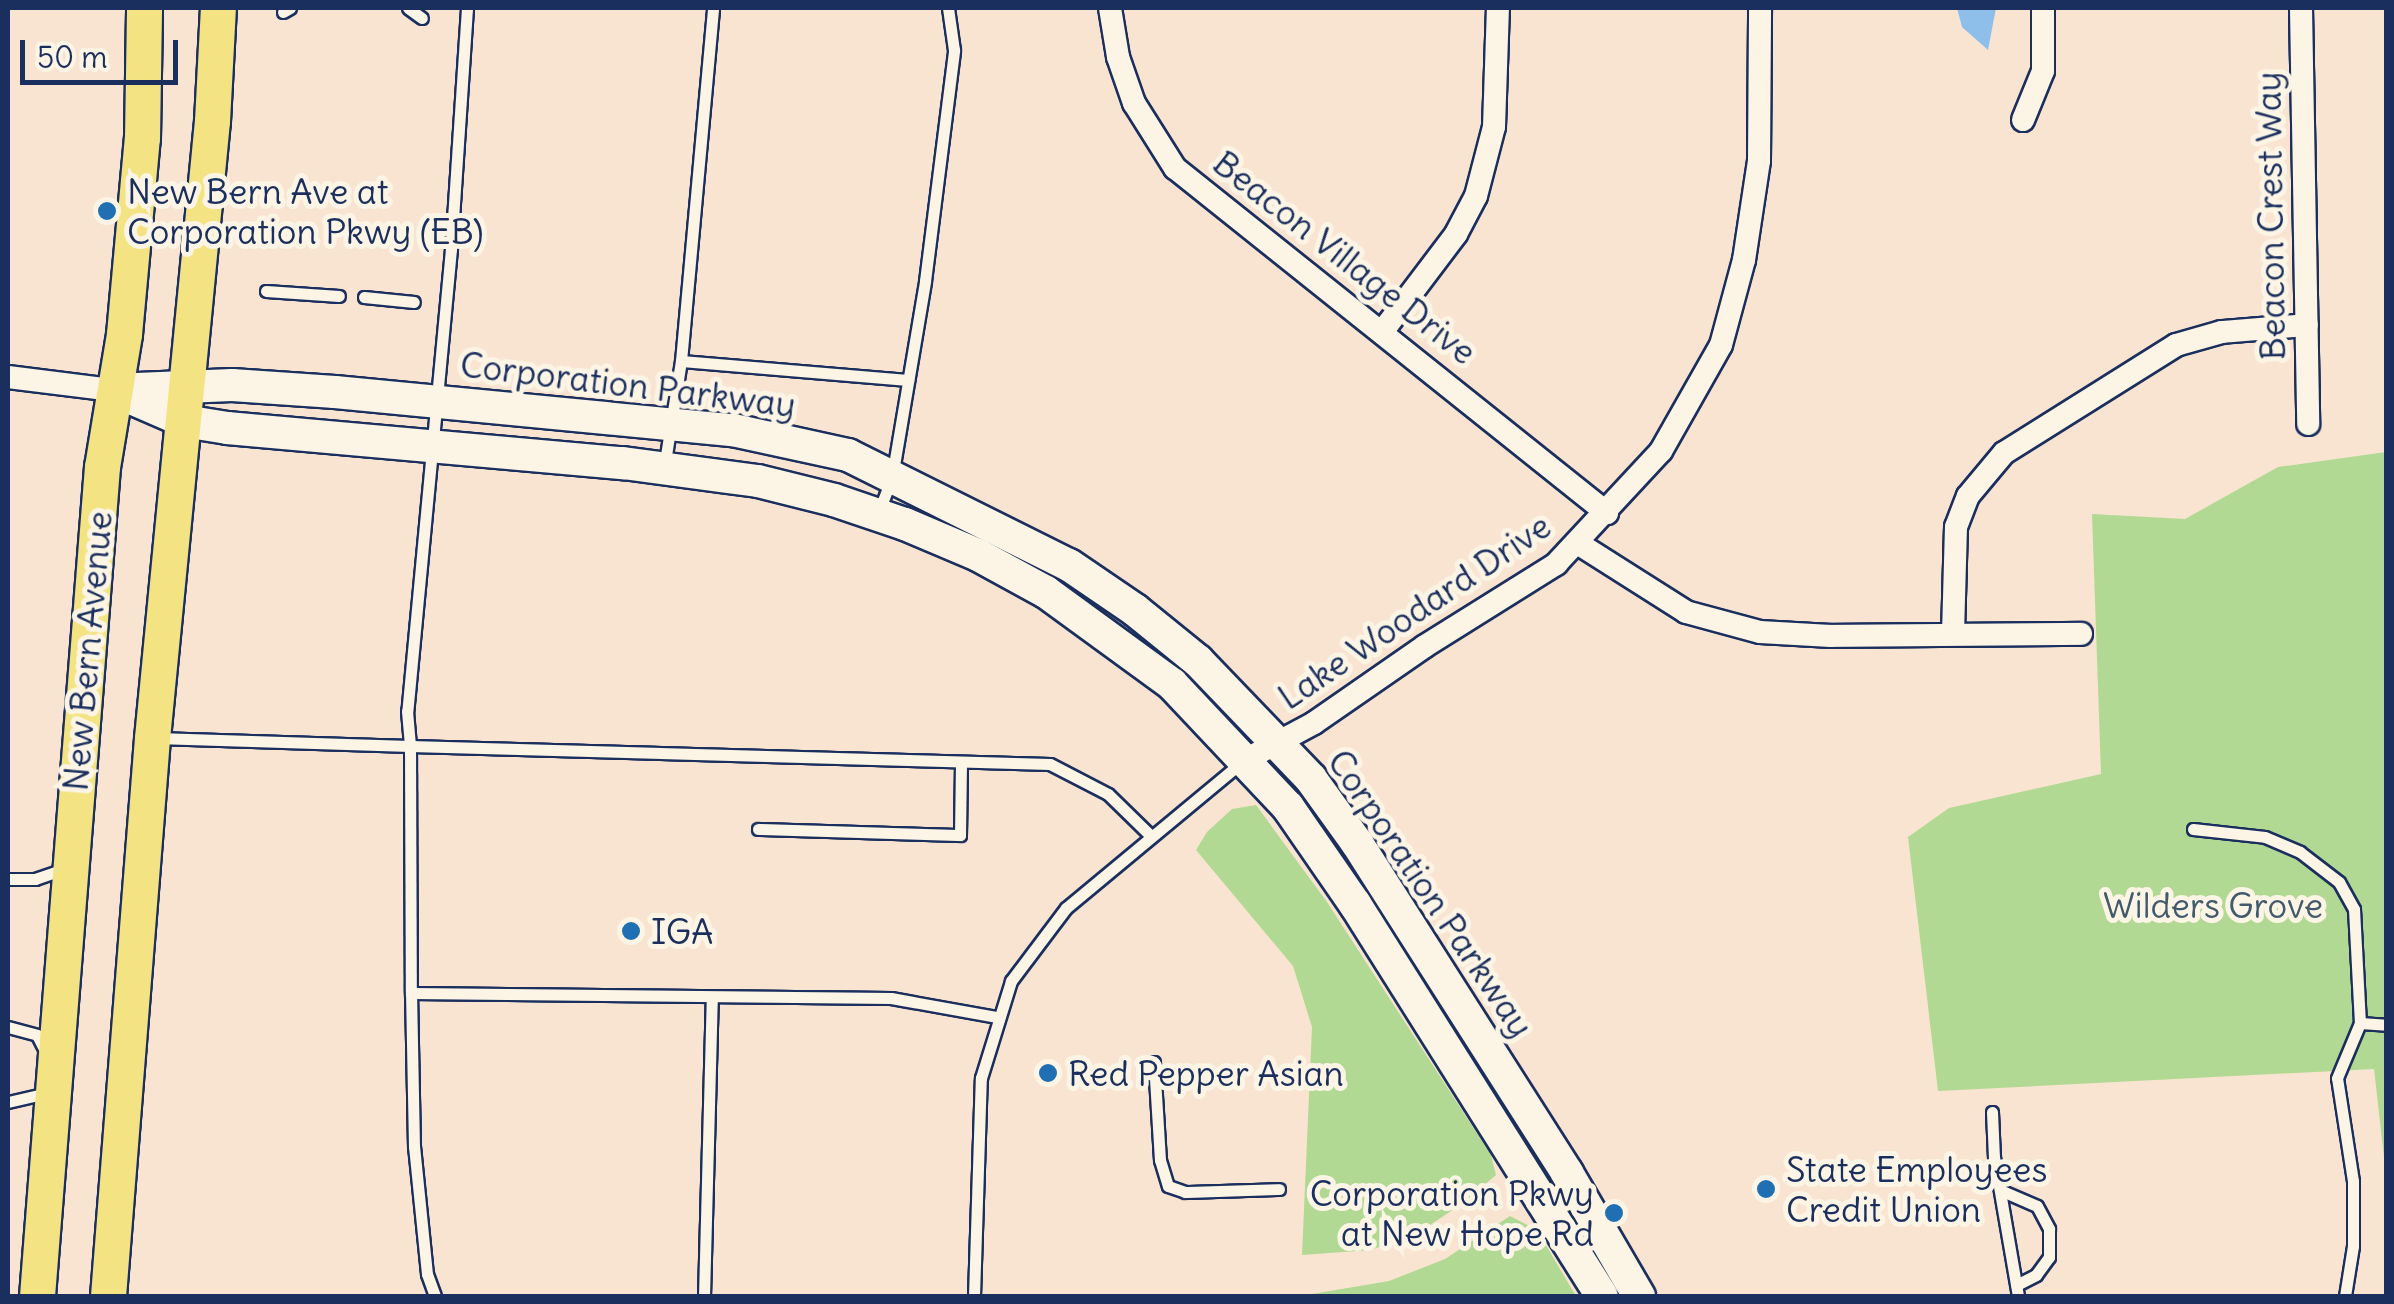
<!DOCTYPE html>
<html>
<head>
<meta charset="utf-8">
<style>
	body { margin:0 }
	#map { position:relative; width:2394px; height:1304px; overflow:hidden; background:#f9e4d2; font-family:Delius,sans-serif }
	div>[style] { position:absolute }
	.green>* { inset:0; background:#b2d994 }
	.water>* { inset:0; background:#8ebfea }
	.roads { filter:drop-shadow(2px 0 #1b2f5e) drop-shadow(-2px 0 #1b2f5e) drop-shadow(0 2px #1b2f5e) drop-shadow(0 -2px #1b2f5e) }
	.lane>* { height:11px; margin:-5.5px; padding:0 5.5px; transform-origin:5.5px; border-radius:5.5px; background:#fcf5e5 }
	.street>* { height:22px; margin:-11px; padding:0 11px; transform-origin:11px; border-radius:11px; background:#fcf5e5 }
	.secondary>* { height:32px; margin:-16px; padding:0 16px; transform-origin:16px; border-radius:16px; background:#fcf5e5 }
	.primary>* { height:35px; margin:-17.5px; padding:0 17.5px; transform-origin:17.5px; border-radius:17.5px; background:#f4e382 }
	.dots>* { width:28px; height:28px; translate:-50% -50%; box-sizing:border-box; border:5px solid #fcf5e5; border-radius:50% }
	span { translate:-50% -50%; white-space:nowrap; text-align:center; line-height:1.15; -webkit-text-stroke:10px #fcf5e5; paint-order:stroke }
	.poi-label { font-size:35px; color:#1b2f5e }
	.left { translate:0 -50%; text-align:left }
	.right { translate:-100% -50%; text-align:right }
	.street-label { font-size:35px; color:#1b2f5e }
	.park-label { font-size:35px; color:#415a6c }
	.frame { position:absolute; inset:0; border:10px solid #1b2f5e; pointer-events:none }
	.scale { position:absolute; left:20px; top:40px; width:158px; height:45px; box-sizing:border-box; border:5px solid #1b2f5e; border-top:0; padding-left:12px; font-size:30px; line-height:35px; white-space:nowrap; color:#1b2f5e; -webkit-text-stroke:8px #fcf5e5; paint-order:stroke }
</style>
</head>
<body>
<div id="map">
	<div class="green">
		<i style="clip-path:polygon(2386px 452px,2386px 1175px,2374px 1069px,1938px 1091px,1908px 837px,1949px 808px,2101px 774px,2092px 514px,2185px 519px,2278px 467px)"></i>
		<i style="clip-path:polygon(1256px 805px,1327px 902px,1491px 1155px,1496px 1175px,1463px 1203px,1418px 1233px,1371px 1250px,1302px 1255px,1312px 1027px,1293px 966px,1196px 850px,1207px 832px,1232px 809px)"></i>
		<i style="clip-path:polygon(1510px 1216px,1537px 1230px,1576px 1296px,1300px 1296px,1389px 1281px,1445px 1259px)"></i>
	</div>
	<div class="water">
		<i style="clip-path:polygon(1957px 8px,1996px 8px,1988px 50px,1962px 27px)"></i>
	</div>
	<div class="roads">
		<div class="lane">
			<i style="left:408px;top:8px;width:17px;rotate:36deg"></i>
			<i style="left:467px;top:8px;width:242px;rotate:93.8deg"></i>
			<i style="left:451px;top:249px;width:464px;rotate:95.4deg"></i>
			<i style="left:407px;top:711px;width:35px;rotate:85deg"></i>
			<i style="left:410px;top:746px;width:640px;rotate:1.61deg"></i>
			<i style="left:1050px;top:764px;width:65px;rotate:27.3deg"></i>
			<i style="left:1108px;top:794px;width:59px;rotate:44.3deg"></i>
			<i style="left:283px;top:12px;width:8px;rotate:-30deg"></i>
			<i style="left:266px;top:291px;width:73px;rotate:3.9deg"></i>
			<i style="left:364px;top:297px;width:50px;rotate:5.7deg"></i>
			<i style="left:681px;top:361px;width:354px;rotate:-84.8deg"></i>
			<i style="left:664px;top:468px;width:108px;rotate:-81deg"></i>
			<i style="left:681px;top:361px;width:228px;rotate:4.8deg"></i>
			<i style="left:879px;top:511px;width:36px;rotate:-69deg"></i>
			<i style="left:892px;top:477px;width:199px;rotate:-80.4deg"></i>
			<i style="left:925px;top:281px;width:233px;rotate:-82.8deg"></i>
			<i style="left:954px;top:50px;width:42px;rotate:-98.1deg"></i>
			<i style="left:156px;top:738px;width:254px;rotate:1.8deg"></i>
			<i style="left:410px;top:746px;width:247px;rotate:89.8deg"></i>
			<i style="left:758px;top:829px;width:202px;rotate:1.7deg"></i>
			<i style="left:960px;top:835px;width:73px;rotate:-89.2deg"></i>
			<i style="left:2193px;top:829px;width:72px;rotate:6.3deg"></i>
			<i style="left:2265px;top:837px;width:38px;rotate:23deg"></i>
			<i style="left:2300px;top:852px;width:49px;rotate:37.6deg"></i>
			<i style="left:2339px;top:882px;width:31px;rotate:61deg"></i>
			<i style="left:2354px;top:909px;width:114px;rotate:87deg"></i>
			<i style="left:8px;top:879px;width:27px"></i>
			<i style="left:35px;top:879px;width:31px;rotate:-19deg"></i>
			<i style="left:8px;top:1027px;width:30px;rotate:15deg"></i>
			<i style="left:37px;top:1035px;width:20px;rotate:63deg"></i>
			<i style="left:1154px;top:1062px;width:98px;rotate:86.5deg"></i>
			<i style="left:1160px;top:1160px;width:27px;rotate:73deg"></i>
			<i style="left:1168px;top:1186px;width:18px;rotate:19deg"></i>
			<i style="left:1185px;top:1192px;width:94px;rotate:-1.8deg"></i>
			<i style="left:8px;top:1102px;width:40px;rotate:-13deg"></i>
			<i style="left:1992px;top:1112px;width:45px;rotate:87.5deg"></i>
			<i style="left:1994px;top:1157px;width:141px;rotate:80.2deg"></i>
			<i style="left:2000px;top:1190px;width:40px;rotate:23.4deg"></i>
			<i style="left:2037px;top:1206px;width:26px;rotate:62deg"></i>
			<i style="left:2049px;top:1229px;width:28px;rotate:90deg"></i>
			<i style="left:2049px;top:1257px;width:22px;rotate:126deg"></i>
			<i style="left:2036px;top:1275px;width:22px;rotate:153deg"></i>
			<i style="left:435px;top:1296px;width:23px;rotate:-110deg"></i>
			<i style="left:427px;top:1274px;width:128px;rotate:-95.8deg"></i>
			<i style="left:414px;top:1147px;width:154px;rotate:-91.1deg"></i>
			<i style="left:411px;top:993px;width:480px;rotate:0.6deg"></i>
			<i style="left:891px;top:998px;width:108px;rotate:10.2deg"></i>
			<i style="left:704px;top:1296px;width:297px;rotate:-88.5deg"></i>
			<i style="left:974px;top:1296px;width:218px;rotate:-88.2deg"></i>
			<i style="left:981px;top:1078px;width:102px;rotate:-72.8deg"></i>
			<i style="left:1011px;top:981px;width:91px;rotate:-53deg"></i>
			<i style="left:1066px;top:908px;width:229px;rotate:-39.7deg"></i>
			<i style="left:2345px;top:1296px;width:51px;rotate:-80.9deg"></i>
			<i style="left:2353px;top:1246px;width:65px;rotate:-90deg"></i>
			<i style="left:2353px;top:1181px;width:104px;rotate:-98.8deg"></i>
			<i style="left:2337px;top:1078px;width:60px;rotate:-67.3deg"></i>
			<i style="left:2360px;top:1023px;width:26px;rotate:4deg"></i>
		</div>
		<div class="street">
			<i style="left:1110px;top:8px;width:50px;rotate:80.7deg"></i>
			<i style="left:1118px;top:57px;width:49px;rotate:70.8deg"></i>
			<i style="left:1134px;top:103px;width:77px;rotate:57.8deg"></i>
			<i style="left:1175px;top:168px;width:553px;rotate:38.61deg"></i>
			<i style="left:2301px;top:8px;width:416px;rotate:89deg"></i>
			<i style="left:2023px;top:120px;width:53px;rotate:-67.8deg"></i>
			<i style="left:2043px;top:71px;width:63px;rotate:-90deg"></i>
			<i style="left:1382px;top:332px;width:123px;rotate:-52.9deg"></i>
			<i style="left:1456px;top:234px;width:43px;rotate:-62.2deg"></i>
			<i style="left:1476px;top:196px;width:71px;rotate:-75.4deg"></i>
			<i style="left:1494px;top:127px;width:119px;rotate:-88.1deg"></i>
			<i style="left:8px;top:377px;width:106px;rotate:7.1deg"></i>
			<i style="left:1579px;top:544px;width:127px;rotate:32.4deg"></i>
			<i style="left:1686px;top:612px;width:77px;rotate:15.1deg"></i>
			<i style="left:1760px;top:632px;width:71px;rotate:3.2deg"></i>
			<i style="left:1831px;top:636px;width:250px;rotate:-0.5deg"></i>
			<i style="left:1953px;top:634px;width:107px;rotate:-88.4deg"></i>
			<i style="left:1956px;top:527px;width:33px;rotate:-69deg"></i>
			<i style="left:1968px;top:496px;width:56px;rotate:-50.1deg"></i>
			<i style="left:2004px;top:453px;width:203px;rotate:-32.1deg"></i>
			<i style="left:2176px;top:345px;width:48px;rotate:-15.8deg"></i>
			<i style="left:2222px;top:332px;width:85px;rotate:-4.7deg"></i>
			<i style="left:1247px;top:759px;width:76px;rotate:-28.2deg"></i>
			<i style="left:1314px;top:723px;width:135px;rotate:-34.7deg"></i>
			<i style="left:1425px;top:646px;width:155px;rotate:-32deg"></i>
			<i style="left:1556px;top:564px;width:154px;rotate:-47.1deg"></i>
			<i style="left:1661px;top:451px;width:122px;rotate:-60.5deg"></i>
			<i style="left:1721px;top:345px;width:88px;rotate:-74.9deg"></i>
			<i style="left:1744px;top:260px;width:100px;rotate:-81.4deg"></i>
			<i style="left:1759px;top:161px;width:153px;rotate:-89.6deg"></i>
		</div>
		<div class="secondary">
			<i style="left:113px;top:390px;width:119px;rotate:-2.4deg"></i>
			<i style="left:232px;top:385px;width:103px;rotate:3.9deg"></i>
			<i style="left:335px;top:392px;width:400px;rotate:5.5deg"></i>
			<i style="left:733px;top:430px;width:118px;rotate:12.3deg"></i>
			<i style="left:848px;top:455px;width:247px;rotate:26.5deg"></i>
			<i style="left:1069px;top:565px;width:80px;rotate:34.3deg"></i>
			<i style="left:1135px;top:610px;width:81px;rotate:39deg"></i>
			<i style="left:1198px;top:661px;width:163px;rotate:46.2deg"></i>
			<i style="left:1311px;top:779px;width:79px;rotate:54.3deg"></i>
			<i style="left:1357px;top:843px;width:391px;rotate:57.5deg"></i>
			<i style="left:1567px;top:1173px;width:143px;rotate:59.7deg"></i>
			<i style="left:122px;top:394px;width:68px;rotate:23.5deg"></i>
			<i style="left:184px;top:421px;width:44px;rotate:9.2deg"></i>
			<i style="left:227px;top:428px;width:398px;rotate:5.1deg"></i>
			<i style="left:623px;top:463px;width:136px;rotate:7.6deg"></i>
			<i style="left:758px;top:481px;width:78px;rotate:14deg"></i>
			<i style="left:834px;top:500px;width:75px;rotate:18.7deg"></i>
			<i style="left:905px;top:524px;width:79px;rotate:23deg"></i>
			<i style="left:978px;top:555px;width:77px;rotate:28.6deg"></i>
			<i style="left:1046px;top:592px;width:156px;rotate:36.1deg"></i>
			<i style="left:1172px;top:684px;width:169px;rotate:46.7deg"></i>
			<i style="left:1288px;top:807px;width:118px;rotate:55.4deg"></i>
			<i style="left:1355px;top:904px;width:463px;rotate:57.8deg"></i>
		</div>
		<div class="primary">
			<i style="left:37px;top:1296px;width:832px;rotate:-85.52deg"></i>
			<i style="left:102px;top:467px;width:135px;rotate:-80.6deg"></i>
			<i style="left:124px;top:334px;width:197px;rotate:-84.8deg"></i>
			<i style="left:142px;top:138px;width:130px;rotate:-89.1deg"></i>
			<i style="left:108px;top:1296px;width:560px;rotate:-85.49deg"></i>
			<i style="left:152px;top:738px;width:620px;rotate:-84.45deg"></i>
			<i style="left:212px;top:121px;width:113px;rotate:-87deg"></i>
		</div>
	</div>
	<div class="dots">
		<i style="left:107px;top:211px;background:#1f6fb2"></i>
		<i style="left:631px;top:931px;background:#1f6fb2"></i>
		<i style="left:1048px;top:1073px;background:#1f6fb2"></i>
		<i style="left:1766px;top:1189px;background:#1f6fb2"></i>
		<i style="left:1614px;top:1213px;background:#1f6fb2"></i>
	</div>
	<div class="poi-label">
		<span class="left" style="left:127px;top:211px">New Bern Ave at<br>Corporation Pkwy (EB)</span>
		<span class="left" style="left:651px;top:931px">IGA</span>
		<span class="left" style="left:1068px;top:1073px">Red Pepper Asian</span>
		<span class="left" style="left:1786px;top:1189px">State Employees<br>Credit Union</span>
		<span class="right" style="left:1594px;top:1213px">Corporation Pkwy<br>at New Hope Rd</span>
	</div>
	<div class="street-label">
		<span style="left:2270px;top:216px;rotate:-91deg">Beacon Crest Way</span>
		<span style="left:1345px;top:257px;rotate:38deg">Beacon Village Drive</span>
		<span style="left:628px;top:384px;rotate:7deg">Corporation Parkway</span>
		<span style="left:1414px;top:611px;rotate:-34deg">Lake Woodard Drive</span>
		<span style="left:87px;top:651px;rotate:-85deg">New Bern Avenue</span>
		<span style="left:1431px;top:893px;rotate:56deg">Corporation Parkway</span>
	</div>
	<div class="park-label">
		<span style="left:2213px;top:905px">Wilders Grove</span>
	</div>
	<div class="frame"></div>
	<div class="scale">50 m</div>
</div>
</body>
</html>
